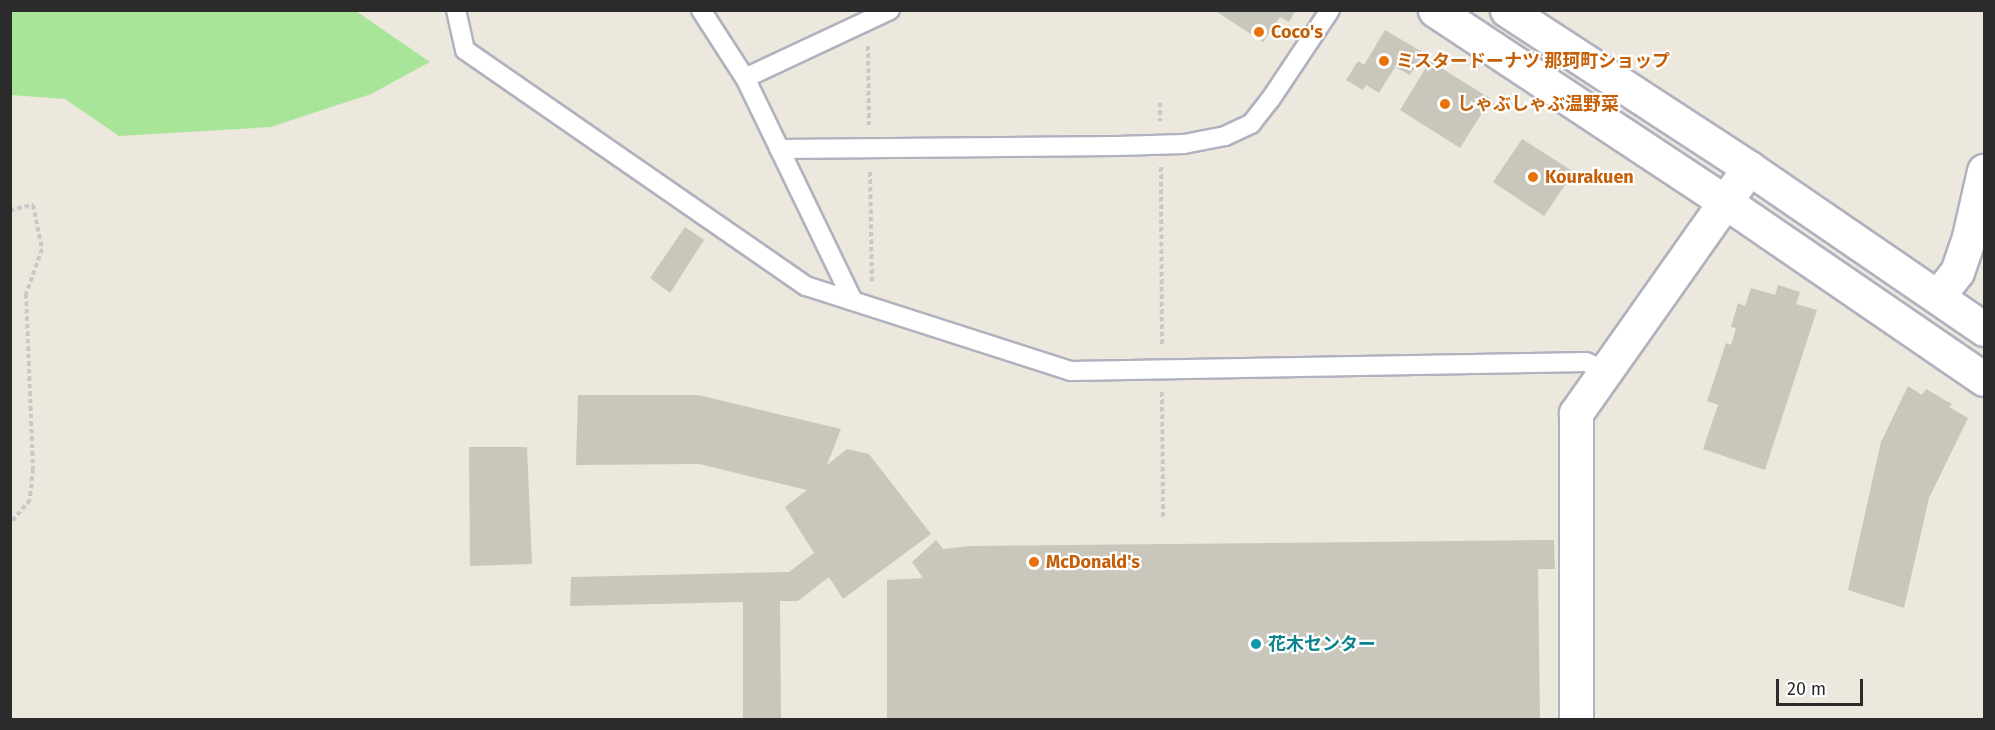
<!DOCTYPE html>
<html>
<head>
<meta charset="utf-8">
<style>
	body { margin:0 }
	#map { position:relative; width:1995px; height:730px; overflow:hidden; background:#ede8dd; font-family:"Fira Sans","Noto Sans JP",sans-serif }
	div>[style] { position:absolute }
	.green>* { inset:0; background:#a9e599 }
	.building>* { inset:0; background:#c9c6bc }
	.path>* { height:4px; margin-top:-2px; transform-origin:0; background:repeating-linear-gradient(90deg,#c8c8c8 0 4.5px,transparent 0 7.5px) }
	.roads { filter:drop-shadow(2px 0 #b1b1bf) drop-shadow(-2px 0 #b1b1bf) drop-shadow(0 2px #b1b1bf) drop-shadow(0 -2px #b1b1bf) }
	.service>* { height:18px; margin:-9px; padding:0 9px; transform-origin:9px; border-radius:9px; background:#fff }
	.minor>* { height:33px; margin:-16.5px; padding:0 16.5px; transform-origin:16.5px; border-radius:16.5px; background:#fff }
	.tertiary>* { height:33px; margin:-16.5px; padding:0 16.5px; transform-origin:16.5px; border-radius:16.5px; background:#fff }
	.dots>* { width:16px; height:16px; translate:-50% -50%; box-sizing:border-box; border:3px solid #fff; border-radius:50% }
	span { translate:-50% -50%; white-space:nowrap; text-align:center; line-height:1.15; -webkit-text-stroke:4.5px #fff; paint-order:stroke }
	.food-label { font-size:18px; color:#c56008; font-weight:700 }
	.left { translate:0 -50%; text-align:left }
	.culture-label { font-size:18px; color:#0d838f; font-weight:700 }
	.frame { position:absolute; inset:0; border:12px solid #2b2b2b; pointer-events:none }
	.scale { position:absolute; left:1776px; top:679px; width:87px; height:27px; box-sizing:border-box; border:3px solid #2b2b2b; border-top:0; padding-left:8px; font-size:18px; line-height:21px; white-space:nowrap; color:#2b2b2b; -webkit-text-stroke:4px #fff; paint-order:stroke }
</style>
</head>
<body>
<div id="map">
	<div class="green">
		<i style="clip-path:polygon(10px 11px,356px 11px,430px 62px,371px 94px,271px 127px,119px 136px,65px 99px,11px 95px)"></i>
	</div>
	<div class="building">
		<i style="clip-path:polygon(1214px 10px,1296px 10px,1289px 22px,1280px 17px,1263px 42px)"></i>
		<i style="clip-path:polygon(1385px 30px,1424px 53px,1410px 75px,1395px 67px,1379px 93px,1366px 85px,1363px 90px,1346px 80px,1358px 61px,1364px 65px)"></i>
		<i style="clip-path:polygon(1430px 61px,1491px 99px,1460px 148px,1400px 110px)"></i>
		<i style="clip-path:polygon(1522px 139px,1574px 172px,1544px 216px,1493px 182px)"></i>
		<i style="clip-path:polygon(685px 227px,704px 240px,670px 293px,650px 278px)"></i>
		<i style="clip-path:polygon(1778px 285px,1800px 292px,1796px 304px,1817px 310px,1765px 470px,1703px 449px,1718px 405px,1707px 401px,1726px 343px,1731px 345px,1736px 328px,1731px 327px,1738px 303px,1745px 306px,1751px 288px,1775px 295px)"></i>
		<i style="clip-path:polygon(1908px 386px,1922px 395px,1926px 389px,1952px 404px,1949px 407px,1968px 418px,1929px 498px,1904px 608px,1848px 590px,1881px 442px)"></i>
		<i style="clip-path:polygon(578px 395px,698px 395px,841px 429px,827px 465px,847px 449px,869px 454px,931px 534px,843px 599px,829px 577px,798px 601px,780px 601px,781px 720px,743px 720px,743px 602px,570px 606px,571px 577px,789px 572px,814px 553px,785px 507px,807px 490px,699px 464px,576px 465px)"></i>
		<i style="clip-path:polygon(469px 447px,527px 447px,532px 564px,470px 566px)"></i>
		<i style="clip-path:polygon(936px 540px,943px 549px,971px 546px,1554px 540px,1555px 569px,1538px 569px,1540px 720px,887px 720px,887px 580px,923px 578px,912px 562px)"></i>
	</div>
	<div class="path">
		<i style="left:868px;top:46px;width:79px;rotate:89.3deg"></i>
		<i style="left:1160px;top:103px;width:18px;rotate:90deg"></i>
		<i style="left:1161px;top:167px;width:179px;rotate:89.7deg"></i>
		<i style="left:870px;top:172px;width:112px;rotate:89deg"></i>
		<i style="left:10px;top:210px;width:24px;rotate:-12deg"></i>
		<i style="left:33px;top:205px;width:45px;rotate:78.4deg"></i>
		<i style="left:42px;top:249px;width:48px;rotate:109.6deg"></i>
		<i style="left:26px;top:294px;width:175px;rotate:87.7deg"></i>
		<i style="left:33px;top:469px;width:31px;rotate:96deg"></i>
		<i style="left:30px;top:500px;width:31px;rotate:130deg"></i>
		<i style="left:1162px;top:392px;width:125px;rotate:89.5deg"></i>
	</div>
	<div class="roads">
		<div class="service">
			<i style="left:456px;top:10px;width:41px;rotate:77.3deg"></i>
			<i style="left:465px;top:50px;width:415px;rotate:34.7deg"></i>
			<i style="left:806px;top:286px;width:278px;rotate:17.8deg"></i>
			<i style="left:1071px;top:371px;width:515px;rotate:-1deg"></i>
			<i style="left:1586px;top:362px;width:21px;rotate:25deg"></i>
			<i style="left:701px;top:10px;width:81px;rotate:57.1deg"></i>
			<i style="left:779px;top:149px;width:338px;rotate:-0.5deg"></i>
			<i style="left:1117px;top:146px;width:67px;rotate:-1.7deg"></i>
			<i style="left:1184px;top:144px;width:42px;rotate:-11deg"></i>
			<i style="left:1225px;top:136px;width:29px;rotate:-25deg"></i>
			<i style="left:1251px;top:124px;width:31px;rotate:-52deg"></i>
			<i style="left:1270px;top:100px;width:108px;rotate:-56.3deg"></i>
			<i style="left:853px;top:301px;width:248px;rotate:-115.8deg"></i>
			<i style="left:745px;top:78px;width:160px;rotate:-25.1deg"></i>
		</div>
		<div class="minor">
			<i style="left:1938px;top:296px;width:31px;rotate:-52deg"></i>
			<i style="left:1957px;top:272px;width:37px;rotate:-71deg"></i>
			<i style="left:1969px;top:237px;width:68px;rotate:-77.2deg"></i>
			<i style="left:1576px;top:720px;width:307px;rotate:-90deg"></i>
			<i style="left:1576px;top:413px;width:300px;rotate:-54.8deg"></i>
		</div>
		<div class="tertiary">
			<i style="left:1435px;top:10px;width:346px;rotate:33.5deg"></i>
			<i style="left:1724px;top:201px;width:315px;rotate:34.4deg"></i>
			<i style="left:1507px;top:10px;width:289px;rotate:33.1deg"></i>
			<i style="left:1749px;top:168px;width:285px;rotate:34.4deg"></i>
		</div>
	</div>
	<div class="dots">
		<i style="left:1259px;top:32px;background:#e8710a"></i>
		<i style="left:1384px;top:61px;background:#e8710a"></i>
		<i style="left:1445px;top:104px;background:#e8710a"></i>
		<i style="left:1533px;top:177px;background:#e8710a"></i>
		<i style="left:1034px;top:562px;background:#e8710a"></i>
		<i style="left:1256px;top:644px;background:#0f9aa8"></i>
	</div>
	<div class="food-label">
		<span class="left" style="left:1271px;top:32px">Coco's</span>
		<span class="left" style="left:1396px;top:61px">ミスタードーナツ 那珂町ショップ</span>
		<span class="left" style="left:1457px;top:104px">しゃぶしゃぶ温野菜</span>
		<span class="left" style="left:1545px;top:177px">Kourakuen</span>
		<span class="left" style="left:1046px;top:562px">McDonald's</span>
	</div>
	<div class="culture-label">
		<span class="left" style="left:1268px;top:644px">花木センター</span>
	</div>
	<div class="frame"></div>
	<div class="scale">20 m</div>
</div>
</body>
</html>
